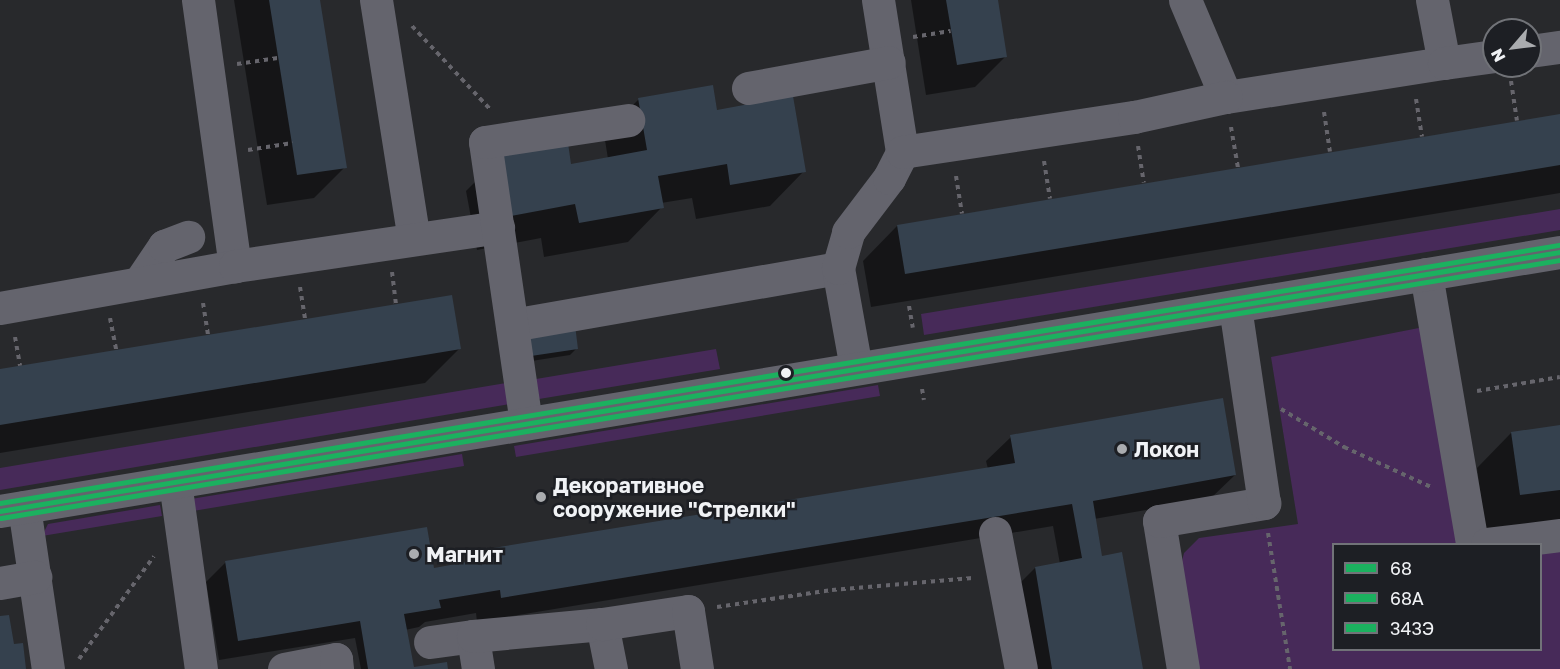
<!DOCTYPE html>
<html>
<head>
<meta charset="utf-8">
<style>
	body { margin:0 }
	#map { position:relative; width:1560px; height:669px; overflow:hidden; background:#28292c; font-family:"Golos Text",sans-serif }
	div>[style] { position:absolute }
	.green>* { inset:0; background:#472a59 }
	.shadow>* { inset:0; background:#0007 }
	.building>* { inset:0; background:#35414e }
	.path>* { height:4px; margin-top:-2px; transform-origin:0; background:repeating-linear-gradient(90deg,#66656c 0 4.5px,transparent 0 9px) }
	.minor>* { height:33px; margin:-16.5px; padding:0 16.5px; transform-origin:16.5px; border-radius:16.5px; background:#64646d }
	.bus-1>* { height:4.5px; margin:-2.25px; padding:0 2.25px; transform-origin:2.25px; border-radius:2.25px; background:#1bb15f }
	.bus-2>* { height:4.5px; margin:-2.25px; padding:0 2.25px; transform-origin:2.25px; border-radius:2.25px; background:#1bb15f }
	.bus-3>* { height:4.5px; margin:-2.25px; padding:0 2.25px; transform-origin:2.25px; border-radius:2.25px; background:#1bb15f }
	.dots>* { width:16px; height:16px; translate:-50% -50%; box-sizing:border-box; border:3px solid #1d1f24; border-radius:50% }
	span { translate:-50% -50%; white-space:nowrap; text-align:center; line-height:1.15; -webkit-text-stroke:5px #1d1f24; paint-order:stroke }
	.poi-label { font-size:21px; color:#f0f2f5; font-weight:700 }
	.left { translate:0 -50%; text-align:left }
	.legend { position:absolute; left:1332px; top:543px; width:210px; height:108px; box-sizing:border-box; background:#1d1f24; border:2px solid #717378; margin:0; padding:8px 10px; list-style:none; font-size:18px; color:#f0f2f5 }
	.legend li { display:flex; align-items:center; gap:12px; height:30px }
	.legend b { width:30px; border:2px solid #717378 }
	.north { position:absolute; left:1482px; top:18px; width:60px; height:60px; box-sizing:border-box; background:#1d1f24; border:2px solid #717378; border-radius:50%; rotate:242deg; font-size:16px; font-weight:700; line-height:24px; text-align:center; color:#f0f2f5 }
	.north::after { content:''; display:block; margin:auto; width:21px; height:27px; background:#aaacaf; clip-path:polygon(50% 0,100% 100%,50% 72%,0 100%) }
</style>
</head>
<body>
<div id="map">
	<div class="green">
		<i style="clip-path:polygon(1560px 209px,1560px 230px,924px 335px,921px 314px)"></i>
		<i style="clip-path:polygon(1429px 326px,1461px 544px,1334px 544px,1334px 650px,1540px 650px,1541px 550px,1560px 546px,1560px 669px,1196px 669px,1178px 577px,1184px 553px,1199px 538px,1298px 524px,1271px 357px)"></i>
		<i style="clip-path:polygon(716px 349px,720px 369px,539px 399px,536px 379px)"></i>
		<i style="clip-path:polygon(506px 383px,510px 404px,0 490px,0 468px)"></i>
		<i style="clip-path:polygon(878px 385px,880px 396px,516px 457px,514px 446px)"></i>
		<i style="clip-path:polygon(462px 454px,464px 466px,193px 511px,191px 499px)"></i>
		<i style="clip-path:polygon(160px 505px,162px 516px,42px 536px,48px 524px)"></i>
	</div>
	<div class="shadow">
		<i style="clip-path:polygon(234px 0,318px 0,345px 167px,314px 198px,267px 205px)"></i>
		<i style="clip-path:polygon(911px 0,996px 0,1005px 57px,975px 87px,926px 95px)"></i>
		<i style="clip-path:polygon(638px 100px,716px 111px,804px 171px,770px 206px,696px 219px,692px 198px,661px 203px,662px 207px,628px 242px,544px 257px,541px 238px,477px 250px,466px 191px,501px 156px,570px 165px,608px 159px,604px 134px)"></i>
		<i style="clip-path:polygon(1560px 116px,1560px 193px,871px 307px,863px 261px,897px 226px)"></i>
		<i style="clip-path:polygon(522px 340px,577px 348px,570px 355px,525px 362px)"></i>
		<i style="clip-path:polygon(459px 349px,425px 383px,0 453px,0 371px)"></i>
		<i style="clip-path:polygon(1560px 426px,1560px 538px,1485px 529px,1477px 468px,1511px 433px)"></i>
		<i style="clip-path:polygon(1011px 437px,1235px 475px,1210px 499px,1094px 519px,1101px 557px,1141px 669px,1030px 669px,1015px 588px,1035px 568px,1060px 564px,1053px 526px,477px 622px,476px 613px,425px 622px,419px 627px,405px 630px,410px 669px,361px 669px,355px 638px,219px 660px,206px 582px,226px 562px,433px 569px,482px 561px,494px 549px,988px 469px,986px 461px)"></i>
	</div>
	<div class="building">
		<i style="clip-path:polygon(269px 0,320px 0,347px 168px,297px 175px)"></i>
		<i style="clip-path:polygon(946px 0,998px 0,1007px 57px,957px 65px)"></i>
		<i style="clip-path:polygon(713px 85px,717px 110px,793px 96px,806px 172px,730px 185px,727px 164px,658px 176px,664px 208px,579px 223px,575px 204px,511px 216px,500px 155px,568px 143px,571px 164px,647px 150px,638px 98px)"></i>
		<i style="clip-path:polygon(1560px 114px,1560px 165px,905px 274px,897px 225px)"></i>
		<i style="clip-path:polygon(452px 295px,461px 349px,0 425px,0 369px)"></i>
		<i style="clip-path:polygon(575px 325px,578px 349px,531px 356px,528px 332px)"></i>
		<i style="clip-path:polygon(1223px 398px,1236px 475px,1093px 501px,1102px 556px,1122px 552px,1143px 669px,1052px 669px,1035px 567px,1082px 558px,1072px 504px,501px 598px,500px 590px,439px 600px,441px 608px,404px 614px,414px 667px,447px 662px,448px 669px,368px 669px,360px 621px,238px 641px,225px 561px,427px 527px,434px 568px,494px 557px,493px 548px,1015px 463px,1010px 435px)"></i>
		<i style="clip-path:polygon(1560px 425px,1560px 490px,1520px 495px,1511px 432px)"></i>
		<i style="clip-path:polygon(9px 615px,14px 644px,23px 643px,26px 669px,0 669px,0 616px)"></i>
	</div>
	<div class="path">
		<i style="left:412px;top:26px;width:115px;rotate:46.8deg"></i>
		<i style="left:913px;top:37px;width:38px;rotate:-9deg"></i>
		<i style="left:237px;top:64px;width:41px;rotate:-8.3deg"></i>
		<i style="left:1511px;top:81px;width:40px;rotate:81.5deg"></i>
		<i style="left:1416px;top:99px;width:38px;rotate:81deg"></i>
		<i style="left:1324px;top:112px;width:40px;rotate:81.5deg"></i>
		<i style="left:1231px;top:127px;width:42px;rotate:80.3deg"></i>
		<i style="left:1138px;top:146px;width:37px;rotate:81deg"></i>
		<i style="left:248px;top:150px;width:45px;rotate:-9deg"></i>
		<i style="left:1044px;top:161px;width:38px;rotate:81deg"></i>
		<i style="left:956px;top:176px;width:38px;rotate:81deg"></i>
		<i style="left:392px;top:272px;width:32px;rotate:83deg"></i>
		<i style="left:300px;top:287px;width:32px;rotate:81deg"></i>
		<i style="left:203px;top:303px;width:32px;rotate:81deg"></i>
		<i style="left:909px;top:306px;width:22px;rotate:80deg"></i>
		<i style="left:110px;top:318px;width:33px;rotate:79deg"></i>
		<i style="left:15px;top:337px;width:29px;rotate:80deg"></i>
		<i style="left:922px;top:389px;width:11px;rotate:80deg"></i>
		<i style="left:1477px;top:391px;width:84px;rotate:-9.6deg"></i>
		<i style="left:1281px;top:409px;width:74px;rotate:31.1deg"></i>
		<i style="left:1344px;top:447px;width:96px;rotate:24.7deg"></i>
		<i style="left:1268px;top:533px;width:138px;rotate:80.8deg"></i>
		<i style="left:717px;top:607px;width:116px;rotate:-8.4deg"></i>
		<i style="left:832px;top:590px;width:141px;rotate:-4.9deg"></i>
		<i style="left:79px;top:659px;width:127px;rotate:-53.9deg"></i>
	</div>
	<div class="minor">
		<i style="left:198px;top:0;width:269px;rotate:82.1deg"></i>
		<i style="left:376px;top:0;width:242px;rotate:81deg"></i>
		<i style="left:878px;top:0;width:154px;rotate:81deg"></i>
		<i style="left:1185px;top:0;width:105px;rotate:67.1deg"></i>
		<i style="left:1226px;top:97px;width:221px;rotate:-8.9deg"></i>
		<i style="left:1432px;top:0;width:64px;rotate:79.2deg"></i>
		<i style="left:1444px;top:63px;width:50px;rotate:-8deg"></i>
		<i style="left:1530px;top:51px;width:30px;rotate:-8deg"></i>
		<i style="left:748px;top:88px;width:143px;rotate:-10.4deg"></i>
		<i style="left:1426px;top:274px;width:274px;rotate:80.3deg"></i>
		<i style="left:139px;top:283px;width:45px;rotate:-56deg"></i>
		<i style="left:164px;top:246px;width:26px;rotate:-21deg"></i>
		<i style="left:0;top:308px;width:239px;rotate:-10.1deg"></i>
		<i style="left:235px;top:266px;width:266px;rotate:-8.4deg"></i>
		<i style="left:512px;top:325px;width:331px;rotate:-9.9deg"></i>
		<i style="left:856px;top:368px;width:102px;rotate:-100.2deg"></i>
		<i style="left:838px;top:268px;width:37px;rotate:-74deg"></i>
		<i style="left:848px;top:232px;width:68px;rotate:-52.8deg"></i>
		<i style="left:889px;top:178px;width:29px;rotate:-63deg"></i>
		<i style="left:902px;top:152px;width:235px;rotate:-8.6deg"></i>
		<i style="left:1134px;top:117px;width:94px;rotate:-12.3deg"></i>
		<i style="left:526px;top:423px;width:284px;rotate:-98.3deg"></i>
		<i style="left:485px;top:142px;width:145px;rotate:-8.7deg"></i>
		<i style="left:175px;top:482px;width:189px;rotate:82.1deg"></i>
		<i style="left:24px;top:507px;width:164px;rotate:81.6deg"></i>
		<i style="left:0;top:511px;width:1581px;rotate:-9.43deg"></i>
		<i style="left:995px;top:533px;width:138px;rotate:79.2deg"></i>
		<i style="left:1487px;top:544px;width:74px;rotate:-7deg"></i>
		<i style="left:0;top:583px;width:36px;rotate:-10deg"></i>
		<i style="left:602px;top:624px;width:46px;rotate:78.7deg"></i>
		<i style="left:430px;top:642px;width:43px;rotate:-7.9deg"></i>
		<i style="left:284px;top:669px;width:53px;rotate:-10.9deg"></i>
		<i style="left:336px;top:659px;width:10px;rotate:84deg"></i>
		<i style="left:478px;top:669px;width:33px;rotate:-99deg"></i>
		<i style="left:473px;top:636px;width:130px;rotate:-5.3deg"></i>
		<i style="left:602px;top:624px;width:87px;rotate:-8.6deg"></i>
		<i style="left:688px;top:611px;width:59px;rotate:81.2deg"></i>
		<i style="left:1183px;top:669px;width:150px;rotate:-99.2deg"></i>
		<i style="left:1159px;top:521px;width:107px;rotate:-9.7deg"></i>
		<i style="left:1264px;top:503px;width:199px;rotate:-98.4deg"></i>
	</div>
	<div class="bus-1">
		<i style="left:0;top:511px;width:1581px;rotate:-9.43deg"></i>
	</div>
	<div class="bus-2">
		<i style="left:1px;top:518px;width:1580px;rotate:-9.4deg"></i>
	</div>
	<div class="bus-3">
		<i style="left:0;top:503px;width:1580px;rotate:-9.4deg"></i>
	</div>
	<div class="dots">
		<i style="left:786px;top:373px;background:#f0f2f5"></i>
		<i style="left:1122px;top:449px;background:#aaacaf"></i>
		<i style="left:541px;top:497px;background:#aaacaf"></i>
		<i style="left:414px;top:554px;background:#aaacaf"></i>
	</div>
	<div class="poi-label">
		<span class="left" style="left:1134px;top:449px">Локон</span>
		<span class="left" style="left:553px;top:497px">Декоративное<br>сооружение "Стрелки"</span>
		<span class="left" style="left:426px;top:554px">Магнит</span>
	</div>
	<ul class="legend">
	<li><b style="height:8px;background:#1bb15f"></b>68</li>
	<li><b style="height:8px;background:#1bb15f"></b>68А</li>
	<li><b style="height:8px;background:#1bb15f"></b>343Э</li>
	</ul>
	<div class="north">N</div>
</div>
</body>
</html>
